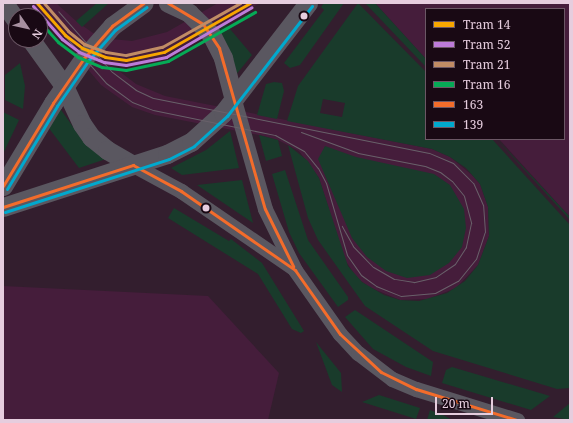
<!DOCTYPE html>
<html>
<head>
<meta charset="utf-8">
<style>
	body { margin:0 }
	#map { position:relative; width:573px; height:423px; overflow:hidden; background:#331e2e; font-family:"Noto Serif",serif }
	div>[style] { position:absolute }
	.built>* { inset:0; background:#451d3b }
	.green>* { inset:0; background:#193b2b }
	.minor>* { height:15px; margin:-7.5px; padding:0 7.5px; transform-origin:7.5px; border-radius:7.5px; background:#5a5760 }
	.tertiary>* { height:19px; margin:-9.5px; padding:0 9.5px; transform-origin:9.5px; border-radius:9.5px; background:#5a5760 }
	.tram>* { height:1px; margin:-0.5px; padding:0 0.5px; transform-origin:0.5px; border-radius:0.5px; background:#69616a }
	.bus-1>* { height:3px; margin:-1.5px; padding:0 1.5px; transform-origin:1.5px; border-radius:1.5px; background:#f36c2b }
	.bus-2>* { height:3px; margin:-1.5px; padding:0 1.5px; transform-origin:1.5px; border-radius:1.5px; background:#00a9ce }
	.tram-1>* { height:3px; margin:-1.5px; padding:0 1.5px; transform-origin:1.5px; border-radius:1.5px; background:#f7a600 }
	.tram-2>* { height:3px; margin:-1.5px; padding:0 1.5px; transform-origin:1.5px; border-radius:1.5px; background:#bd7bd9 }
	.tram-3>* { height:3px; margin:-1.5px; padding:0 1.5px; transform-origin:1.5px; border-radius:1.5px; background:#c18c65 }
	.tram-4>* { height:3px; margin:-1.5px; padding:0 1.5px; transform-origin:1.5px; border-radius:1.5px; background:#06aa56 }
	.dots>* { width:11px; height:11px; translate:-50% -50%; box-sizing:border-box; border:2px solid #190914; border-radius:50% }
	span { translate:-50% -50%; white-space:nowrap; text-align:center; line-height:1.15; -webkit-text-stroke:3px #190914; paint-order:stroke }
	.frame { position:absolute; inset:0; border:4px solid #e6cdde; pointer-events:none }
	.legend { position:absolute; left:425px; top:8px; width:140px; height:132px; box-sizing:border-box; background:#190914; border:1px solid #6b5765; margin:0; padding:5px 7px; list-style:none; font-size:12px; color:#e6cdde }
	.legend li { display:flex; align-items:center; gap:8px; height:20px }
	.legend b { width:20px; border:1px solid #6b5765 }
	.north { position:absolute; left:8px; top:8px; width:40px; height:40px; box-sizing:border-box; background:#190914; border:1px solid #6b5765; border-radius:50%; rotate:124deg; font-size:11px; font-weight:700; line-height:16px; text-align:center; color:#e6cdde }
	.north::after { content:''; display:block; margin:auto; width:14px; height:18px; background:#a790a0; clip-path:polygon(50% 0,100% 100%,50% 72%,0 100%) }
	.scale { position:absolute; left:435px; top:397px; width:58px; height:18px; box-sizing:border-box; border:2px solid #e6cdde; border-top:0; padding-left:5px; font-size:12px; line-height:14px; white-space:nowrap; color:#e6cdde; -webkit-text-stroke:3px #190914; paint-order:stroke }
</style>
</head>
<body>
<div id="map">
	<div class="built">
		<i style="clip-path:polygon(32px 3px,56px 3px,76px 21px,93px 33px,112px 39px,132px 41px,167px 32px,218px 3px,260px 3px,159px 59px,140px 64px,110px 64px,136px 84px,165px 96px,432px 149px,450px 157px,472px 175px,480px 184px,488px 207px,489px 236px,478px 265px,456px 288px,428px 299px,400px 300px,369px 287px,357px 278px,345px 260px,319px 178px,299px 151px,278px 140px,259px 135px,155px 115px,132px 107px,101px 85px)"></i>
		<i style="clip-path:polygon(375px 3px,570px 3px,570px 217px,499px 139px,564px 139px,564px 9px,426px 9px,426px 59px)"></i>
		<i style="clip-path:polygon(3px 286px,208px 296px,279px 373px,268px 420px,3px 420px)"></i>
	</div>
	<div class="green">
		<i style="clip-path:polygon(97px 3px,109px 3px,82px 27px,76px 21px)"></i>
		<i style="clip-path:polygon(324px 3px,344px 3px,300px 65px,290px 68px,284px 63px,324px 10px,321px 7px)"></i>
		<i style="clip-path:polygon(evenodd,358px 3px,426px 72px,426px 139px,492px 139px,570px 225px,570px 388px,557px 389px,433px 351px,365px 306px,318px 240px,308px 218px,288px 145px,308px 161px,319px 178px,348px 266px,362px 282px,384px 295px,400px 300px,419px 301px,447px 293px,465px 281px,478px 265px,489px 236px,488px 207px,480px 184px,466px 168px,450px 157px,432px 149px,287px 121px,298px 86px,358px 3px,323px 99px,345px 103px,342px 117px,320px 113px,323px 99px)"></i>
		<i style="clip-path:polygon(365px 3px,375px 3px,426px 59px,426px 67px)"></i>
		<i style="clip-path:polygon(225px 23px,252px 55px,235px 76px,228px 46px,217px 28px)"></i>
		<i style="clip-path:polygon(20px 63px,25px 86px,23px 109px,5px 100px,5px 75px)"></i>
		<i style="clip-path:polygon(274px 82px,282px 83px,284px 91px,277px 119px,257px 115px,266px 84px)"></i>
		<i style="clip-path:polygon(59px 107px,83px 141px,106px 159px,79px 168px,48px 127px)"></i>
		<i style="clip-path:polygon(3px 112px,19px 120px,3px 154px)"></i>
		<i style="clip-path:polygon(230px 131px,239px 168px,182px 175px,171px 168px,206px 150px)"></i>
		<i style="clip-path:polygon(259px 135px,278px 140px,282px 156px,266px 161px)"></i>
		<i style="clip-path:polygon(497px 139px,570px 217px,570px 220px,504px 147px)"></i>
		<i style="clip-path:polygon(325px 146px,356px 157px,434px 174px,450px 185px,464px 209px,466px 228px,462px 247px,449px 263px,430px 275px,407px 278px,386px 271px,367px 257px,352px 238px,318px 159px)"></i>
		<i style="clip-path:polygon(285px 170px,308px 240px,348px 297px,348px 300px,338px 307px,299px 253px,289px 232px,272px 174px)"></i>
		<i style="clip-path:polygon(242px 180px,253px 223px,197px 185px)"></i>
		<i style="clip-path:polygon(174px 208px,229px 241px,231px 239px,262px 263px,304px 331px,301px 333px,292px 329px,258px 274px,168px 218px)"></i>
		<i style="clip-path:polygon(355px 310px,433px 362px,431px 376px,406px 367px,373px 349px,345px 317px)"></i>
		<i style="clip-path:polygon(316px 342px,341px 373px,342px 392px,332px 385px)"></i>
		<i style="clip-path:polygon(452px 367px,550px 396px,531px 410px,442px 383px,446px 370px)"></i>
		<i style="clip-path:polygon(379px 395px,420px 408px,416px 419px,362px 402px)"></i>
		<i style="clip-path:polygon(570px 403px,570px 420px,553px 417px)"></i>
		<i style="clip-path:polygon(430px 410px,445px 416px,452px 420px,427px 420px)"></i>
	</div>
	<div class="minor">
		<i style="left:234px;top:100px;width:113px;rotate:74.1deg"></i>
		<i style="left:265px;top:209px;width:68px;rotate:63.8deg"></i>
		<i style="left:295px;top:270px;width:78px;rotate:54.9deg"></i>
		<i style="left:340px;top:334px;width:26px;rotate:47deg"></i>
		<i style="left:358px;top:353px;width:43px;rotate:37.4deg"></i>
		<i style="left:392px;top:379px;width:26px;rotate:23deg"></i>
		<i style="left:416px;top:389px;width:106px;rotate:17.1deg"></i>
		<i style="left:133px;top:165px;width:55px;rotate:28.4deg"></i>
		<i style="left:181px;top:191px;width:135px;rotate:34.4deg"></i>
	</div>
	<div class="tertiary">
		<i style="left:4px;top:3px;width:21px;rotate:55deg"></i>
		<i style="left:168px;top:3px;width:23px;rotate:25deg"></i>
		<i style="left:189px;top:13px;width:30px;rotate:44deg"></i>
		<i style="left:211px;top:34px;width:27px;rotate:63deg"></i>
		<i style="left:223px;top:58px;width:43px;rotate:75.3deg"></i>
		<i style="left:31px;top:40px;width:57px;rotate:54.3deg"></i>
		<i style="left:64px;top:86px;width:42px;rotate:64.7deg"></i>
		<i style="left:82px;top:124px;width:16px;rotate:55deg"></i>
		<i style="left:91px;top:137px;width:21px;rotate:39deg"></i>
		<i style="left:107px;top:150px;width:30px;rotate:30deg"></i>
		<i style="left:3px;top:186px;width:97px;rotate:-58.9deg"></i>
		<i style="left:53px;top:103px;width:55px;rotate:-55.4deg"></i>
		<i style="left:84px;top:58px;width:43px;rotate:-48.8deg"></i>
		<i style="left:112px;top:26px;width:39px;rotate:-36deg"></i>
		<i style="left:3px;top:207px;width:172px;rotate:-17.9deg"></i>
		<i style="left:167px;top:154px;width:27px;rotate:-27deg"></i>
		<i style="left:191px;top:142px;width:43px;rotate:-42.2deg"></i>
		<i style="left:223px;top:113px;width:139px;rotate:-52.3deg"></i>
	</div>
	<div class="tram">
		<i style="left:57px;top:27px;width:74px;rotate:48.8deg"></i>
		<i style="left:106px;top:83px;width:32px;rotate:36deg"></i>
		<i style="left:132px;top:102px;width:22px;rotate:21deg"></i>
		<i style="left:153px;top:110px;width:125px;rotate:11.6deg"></i>
		<i style="left:275px;top:135px;width:33px;rotate:29deg"></i>
		<i style="left:304px;top:151px;width:22px;rotate:51deg"></i>
		<i style="left:318px;top:168px;width:17px;rotate:62deg"></i>
		<i style="left:326px;top:183px;width:75px;rotate:73.7deg"></i>
		<i style="left:347px;top:255px;width:24px;rotate:55deg"></i>
		<i style="left:361px;top:275px;width:19px;rotate:36deg"></i>
		<i style="left:376px;top:286px;width:27px;rotate:22deg"></i>
		<i style="left:401px;top:296px;width:34px;rotate:-5deg"></i>
		<i style="left:435px;top:293px;width:26px;rotate:-28deg"></i>
		<i style="left:458px;top:281px;width:28px;rotate:-51deg"></i>
		<i style="left:476px;top:259px;width:28px;rotate:-72deg"></i>
		<i style="left:485px;top:232px;width:27px;rotate:-94deg"></i>
		<i style="left:483px;top:205px;width:24px;rotate:-114deg"></i>
		<i style="left:473px;top:183px;width:28px;rotate:-135deg"></i>
		<i style="left:453px;top:163px;width:26px;rotate:-157deg"></i>
		<i style="left:429px;top:153px;width:281px;rotate:-168.7deg"></i>
		<i style="left:153px;top:98px;width:19px;rotate:-155deg"></i>
		<i style="left:136px;top:90px;width:30px;rotate:-143deg"></i>
		<i style="left:112px;top:72px;width:81px;rotate:-131.5deg"></i>
		<i style="left:301px;top:132px;width:61px;rotate:20.2deg"></i>
		<i style="left:358px;top:153px;width:68px;rotate:11deg"></i>
		<i style="left:425px;top:166px;width:16px;rotate:22deg"></i>
		<i style="left:440px;top:172px;width:15px;rotate:37deg"></i>
		<i style="left:452px;top:181px;width:19px;rotate:51deg"></i>
		<i style="left:464px;top:196px;width:28px;rotate:75deg"></i>
		<i style="left:471px;top:223px;width:25px;rotate:102deg"></i>
		<i style="left:466px;top:247px;width:20px;rotate:123deg"></i>
		<i style="left:455px;top:264px;width:23px;rotate:146deg"></i>
		<i style="left:436px;top:277px;width:23px;rotate:167deg"></i>
		<i style="left:414px;top:282px;width:20px;rotate:-171deg"></i>
		<i style="left:394px;top:279px;width:24px;rotate:-150deg"></i>
		<i style="left:373px;top:267px;width:29px;rotate:-134deg"></i>
		<i style="left:353px;top:246px;width:23px;rotate:-119deg"></i>
	</div>
	<div class="bus-1">
		<i style="left:168px;top:3px;width:41px;rotate:31deg"></i>
		<i style="left:203px;top:24px;width:29px;rotate:56deg"></i>
		<i style="left:219px;top:48px;width:167px;rotate:74.1deg"></i>
		<i style="left:265px;top:209px;width:64px;rotate:63.8deg"></i>
		<i style="left:3px;top:186px;width:97px;rotate:-58.9deg"></i>
		<i style="left:53px;top:103px;width:55px;rotate:-55.4deg"></i>
		<i style="left:84px;top:58px;width:43px;rotate:-48.8deg"></i>
		<i style="left:112px;top:26px;width:39px;rotate:-36deg"></i>
		<i style="left:3px;top:207px;width:137px;rotate:-17.9deg"></i>
		<i style="left:133px;top:165px;width:55px;rotate:28.4deg"></i>
		<i style="left:181px;top:191px;width:139px;rotate:34.7deg"></i>
		<i style="left:295px;top:270px;width:78px;rotate:54.9deg"></i>
		<i style="left:340px;top:334px;width:56px;rotate:42.8deg"></i>
		<i style="left:381px;top:372px;width:39px;rotate:26deg"></i>
		<i style="left:416px;top:389px;width:106px;rotate:17.1deg"></i>
	</div>
	<div class="bus-2">
		<i style="left:7px;top:189px;width:97px;rotate:-58.9deg"></i>
		<i style="left:57px;top:106px;width:55px;rotate:-55.4deg"></i>
		<i style="left:88px;top:61px;width:41px;rotate:-48.9deg"></i>
		<i style="left:115px;top:30px;width:39px;rotate:-36deg"></i>
		<i style="left:5px;top:212px;width:172px;rotate:-17.9deg"></i>
		<i style="left:169px;top:159px;width:28px;rotate:-27deg"></i>
		<i style="left:194px;top:146px;width:45px;rotate:-42.3deg"></i>
		<i style="left:227px;top:116px;width:139px;rotate:-52.3deg"></i>
	</div>
	<div class="tram-1">
		<i style="left:37px;top:3px;width:43px;rotate:48.8deg"></i>
		<i style="left:65px;top:35px;width:21px;rotate:37deg"></i>
		<i style="left:82px;top:48px;width:25px;rotate:21deg"></i>
		<i style="left:105px;top:57px;width:21px;rotate:8deg"></i>
		<i style="left:126px;top:60px;width:39px;rotate:-12deg"></i>
		<i style="left:164px;top:52px;width:99px;rotate:-29.7deg"></i>
	</div>
	<div class="tram-2">
		<i style="left:33px;top:6px;width:44px;rotate:48.7deg"></i>
		<i style="left:62px;top:39px;width:21px;rotate:37deg"></i>
		<i style="left:79px;top:52px;width:27px;rotate:22deg"></i>
		<i style="left:104px;top:62px;width:22px;rotate:8deg"></i>
		<i style="left:126px;top:65px;width:41px;rotate:-11.3deg"></i>
		<i style="left:166px;top:57px;width:99px;rotate:-30.2deg"></i>
	</div>
	<div class="tram-3">
		<i style="left:44px;top:3px;width:37px;rotate:49deg"></i>
		<i style="left:68px;top:31px;width:21px;rotate:39deg"></i>
		<i style="left:84px;top:44px;width:23px;rotate:20deg"></i>
		<i style="left:106px;top:52px;width:20px;rotate:9deg"></i>
		<i style="left:126px;top:55px;width:37px;rotate:-13deg"></i>
		<i style="left:162px;top:47px;width:90px;rotate:-29.4deg"></i>
	</div>
	<div class="tram-4">
		<i style="left:40px;top:22px;width:27px;rotate:48deg"></i>
		<i style="left:58px;top:42px;width:25px;rotate:37deg"></i>
		<i style="left:78px;top:57px;width:26px;rotate:23deg"></i>
		<i style="left:102px;top:67px;width:24px;rotate:7deg"></i>
		<i style="left:126px;top:70px;width:43px;rotate:-12.1deg"></i>
		<i style="left:168px;top:61px;width:100px;rotate:-29.4deg"></i>
	</div>
	<div class="dots">
		<i style="left:304px;top:16px;background:#e6cdde"></i>
		<i style="left:206px;top:208px;background:#e6cdde"></i>
	</div>
	<div class="frame"></div>
	<ul class="legend">
	<li><b style="height:5px;background:#f7a600"></b>Tram 14</li>
	<li><b style="height:5px;background:#bd7bd9"></b>Tram 52</li>
	<li><b style="height:5px;background:#c18c65"></b>Tram 21</li>
	<li><b style="height:5px;background:#06aa56"></b>Tram 16</li>
	<li><b style="height:5px;background:#f36c2b"></b>163</li>
	<li><b style="height:5px;background:#00a9ce"></b>139</li>
	</ul>
	<div class="north">N</div>
	<div class="scale">20 m</div>
</div>
</body>
</html>
